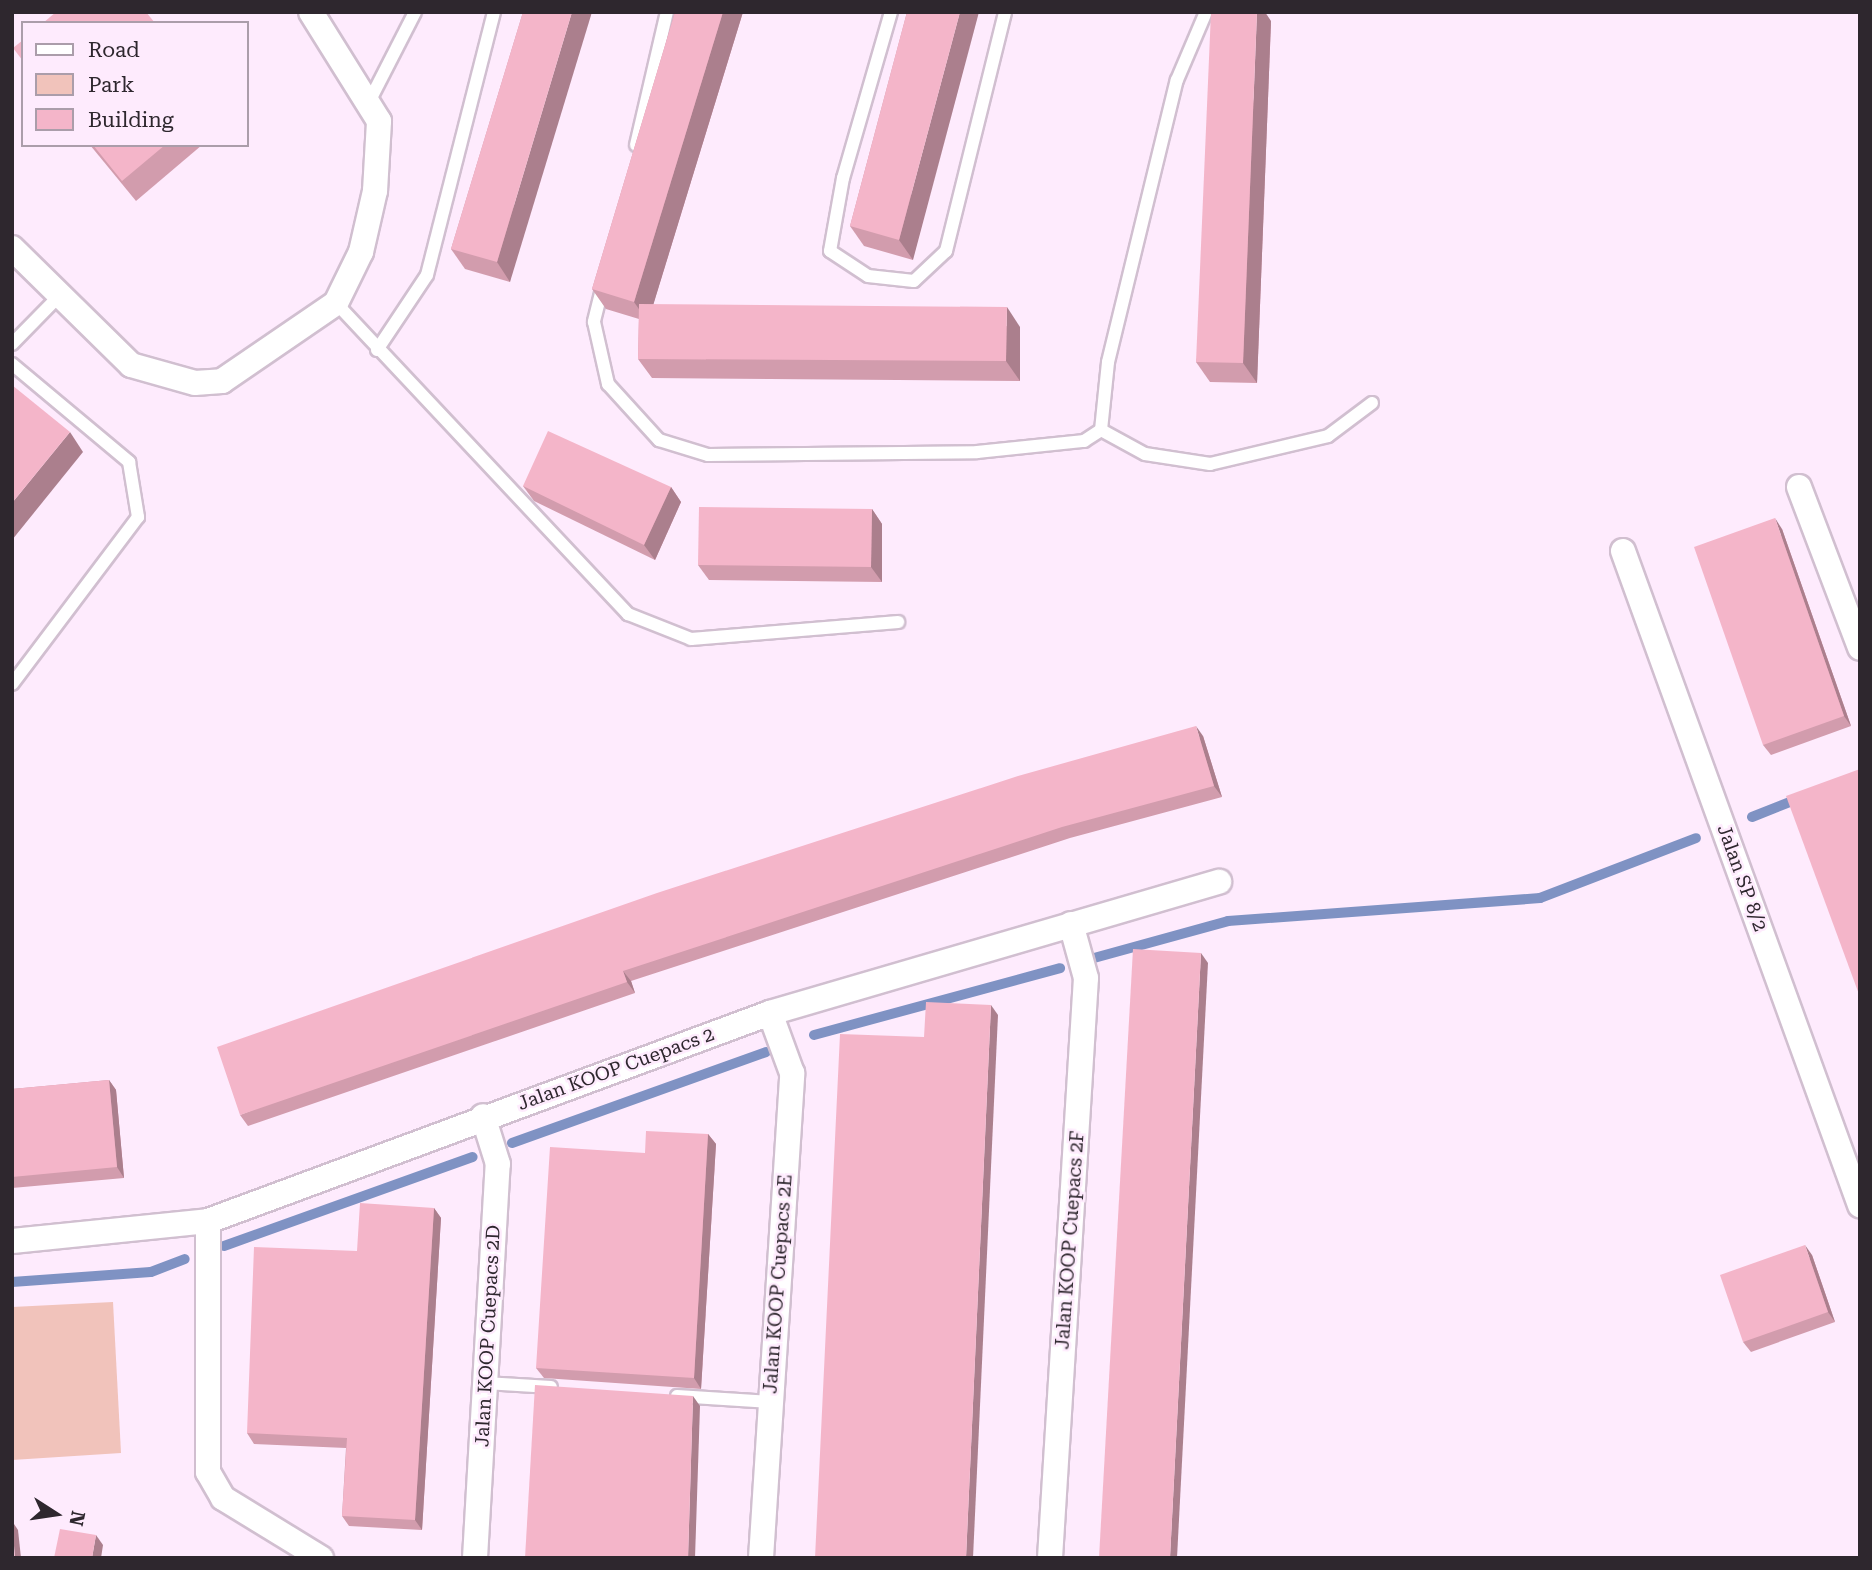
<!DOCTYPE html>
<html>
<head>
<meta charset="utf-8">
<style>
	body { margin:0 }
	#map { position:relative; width:1872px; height:1570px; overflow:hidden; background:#feebfd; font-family:"Roboto Serif",serif }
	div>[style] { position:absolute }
	.green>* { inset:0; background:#f1c3bb }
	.stream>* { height:10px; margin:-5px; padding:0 5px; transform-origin:5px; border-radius:5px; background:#7f92c3 }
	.roads { filter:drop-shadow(2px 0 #d1bfd0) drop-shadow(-2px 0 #d1bfd0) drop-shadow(0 2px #d1bfd0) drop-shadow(0 -2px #d1bfd0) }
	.lane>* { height:12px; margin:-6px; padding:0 6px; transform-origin:6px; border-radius:6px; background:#fff }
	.street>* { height:24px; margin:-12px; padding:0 12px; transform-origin:12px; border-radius:12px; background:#fff }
	.wall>* { inset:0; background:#d29cad }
	.shaded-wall>* { inset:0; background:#ab7f8d }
	.building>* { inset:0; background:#f4b5c9 }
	span { translate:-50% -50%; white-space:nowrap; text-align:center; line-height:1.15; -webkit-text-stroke:5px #feebfd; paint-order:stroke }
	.street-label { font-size:19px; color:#2e272e }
	.frame { position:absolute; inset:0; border:14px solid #2e272e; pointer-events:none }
	.legend { position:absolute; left:21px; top:21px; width:228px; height:126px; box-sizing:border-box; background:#feebfd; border:2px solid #ab9daa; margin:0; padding:9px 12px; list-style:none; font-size:21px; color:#2e272e }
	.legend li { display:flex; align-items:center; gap:14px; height:35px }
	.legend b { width:35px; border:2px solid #ab9daa }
	.north { position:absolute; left:21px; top:1479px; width:70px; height:70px; -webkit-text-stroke:5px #feebfd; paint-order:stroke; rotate:102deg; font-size:19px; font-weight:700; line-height:28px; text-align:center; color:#2e272e }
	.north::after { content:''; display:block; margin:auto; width:24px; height:32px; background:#2e272e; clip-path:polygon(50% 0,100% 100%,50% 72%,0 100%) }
</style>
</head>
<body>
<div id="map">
	<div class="green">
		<i style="clip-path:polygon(113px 1302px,121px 1453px,12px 1460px,12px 1307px)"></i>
	</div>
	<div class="stream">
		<i style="left:1752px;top:817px;width:52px;rotate:-21.6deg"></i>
		<i style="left:1094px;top:958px;width:139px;rotate:-15.4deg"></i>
		<i style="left:1228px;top:921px;width:313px;rotate:-4.2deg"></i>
		<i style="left:1540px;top:898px;width:167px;rotate:-21deg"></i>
		<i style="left:814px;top:1035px;width:255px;rotate:-15.2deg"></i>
		<i style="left:512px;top:1143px;width:270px;rotate:-19.7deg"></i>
		<i style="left:224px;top:1246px;width:264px;rotate:-19.7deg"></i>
		<i style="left:12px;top:1282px;width:139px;rotate:-4.1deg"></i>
		<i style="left:151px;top:1272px;width:36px;rotate:-21deg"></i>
	</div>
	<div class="roads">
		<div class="lane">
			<i style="left:891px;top:12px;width:173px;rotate:106.1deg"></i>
			<i style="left:843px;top:178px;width:74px;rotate:100.1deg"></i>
			<i style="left:830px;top:251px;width:45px;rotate:33.3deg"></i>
			<i style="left:868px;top:276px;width:46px;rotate:6.2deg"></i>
			<i style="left:914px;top:281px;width:44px;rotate:-43.2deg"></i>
			<i style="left:946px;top:251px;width:246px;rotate:-76.1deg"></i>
			<i style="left:368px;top:104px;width:103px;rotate:-62.9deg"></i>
			<i style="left:636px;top:145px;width:137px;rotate:-76.9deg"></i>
			<i style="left:603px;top:285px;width:38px;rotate:104deg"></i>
			<i style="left:594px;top:322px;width:64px;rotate:77.3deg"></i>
			<i style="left:608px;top:384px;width:76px;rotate:47.7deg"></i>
			<i style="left:659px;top:440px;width:51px;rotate:17deg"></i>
			<i style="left:708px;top:455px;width:269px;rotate:-0.6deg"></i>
			<i style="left:977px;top:452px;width:108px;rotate:-5.9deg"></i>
			<i style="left:1084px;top:441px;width:20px;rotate:-33deg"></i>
			<i style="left:1101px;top:430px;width:68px;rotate:-84.1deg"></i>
			<i style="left:1108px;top:362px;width:290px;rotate:-76.3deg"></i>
			<i style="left:1177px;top:80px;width:74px;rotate:-66.9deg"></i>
			<i style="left:336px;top:303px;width:427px;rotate:46.8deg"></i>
			<i style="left:628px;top:614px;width:68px;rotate:21.6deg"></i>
			<i style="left:691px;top:639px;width:208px;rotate:-4.7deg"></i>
			<i style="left:12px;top:344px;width:66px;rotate:-45.6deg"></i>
			<i style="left:377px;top:350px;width:90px;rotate:-56.3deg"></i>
			<i style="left:427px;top:275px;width:271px;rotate:-75.7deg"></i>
			<i style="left:12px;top:364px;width:153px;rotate:39.9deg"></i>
			<i style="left:129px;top:462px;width:56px;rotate:80.7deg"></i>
			<i style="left:138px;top:517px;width:209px;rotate:127deg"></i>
			<i style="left:1101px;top:430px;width:50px;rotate:28.6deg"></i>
			<i style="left:1145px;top:454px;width:66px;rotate:8.7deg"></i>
			<i style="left:1210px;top:464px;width:121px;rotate:-13.3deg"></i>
			<i style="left:1328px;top:436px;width:55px;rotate:-36.9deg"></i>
			<i style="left:485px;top:1383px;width:66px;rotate:3.5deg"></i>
			<i style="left:677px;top:1396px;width:94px;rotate:3.7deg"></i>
		</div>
		<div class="street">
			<i style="left:12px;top:248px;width:167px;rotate:44.5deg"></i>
			<i style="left:131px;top:365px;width:66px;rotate:15.7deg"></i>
			<i style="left:195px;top:383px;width:27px;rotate:-4deg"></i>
			<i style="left:222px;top:381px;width:138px;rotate:-34.4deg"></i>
			<i style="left:336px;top:303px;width:57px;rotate:-63.9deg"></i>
			<i style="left:361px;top:252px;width:63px;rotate:-77.1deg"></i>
			<i style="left:375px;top:191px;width:70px;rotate:-86.7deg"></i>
			<i style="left:379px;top:121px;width:128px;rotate:-122deg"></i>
			<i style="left:1799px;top:487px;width:172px;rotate:69.2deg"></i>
			<i style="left:1623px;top:551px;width:696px;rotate:70.08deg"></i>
			<i style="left:208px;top:1221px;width:251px;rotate:90deg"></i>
			<i style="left:208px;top:1472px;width:30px;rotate:60deg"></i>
			<i style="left:223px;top:1498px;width:115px;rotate:31.5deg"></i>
			<i style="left:12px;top:1241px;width:197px;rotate:-5.8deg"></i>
			<i style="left:208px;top:1221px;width:599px;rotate:-20.31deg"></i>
			<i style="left:770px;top:1013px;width:468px;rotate:-16.3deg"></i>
			<i style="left:475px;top:1558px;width:395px;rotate:-86.7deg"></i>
			<i style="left:498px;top:1164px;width:50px;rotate:-107.4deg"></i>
			<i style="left:761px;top:1558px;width:486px;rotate:-86.3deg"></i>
			<i style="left:792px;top:1073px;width:64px;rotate:-110.1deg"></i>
			<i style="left:1050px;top:1558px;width:581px;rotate:-86.45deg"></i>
			<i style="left:1086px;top:978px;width:56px;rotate:-105.5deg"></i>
		</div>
	</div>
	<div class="wall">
		<i style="clip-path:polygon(523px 12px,510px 282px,465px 269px,451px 249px)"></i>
		<i style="clip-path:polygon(675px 12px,743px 12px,653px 305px,1020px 327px,1020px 381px,652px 378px,638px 359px,639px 319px,606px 309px,592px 289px)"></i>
		<i style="clip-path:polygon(907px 12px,913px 260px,864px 246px,850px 226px)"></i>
		<i style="clip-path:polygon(1271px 21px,1257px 383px,1210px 382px,1196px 362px)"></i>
		<i style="clip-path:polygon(90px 145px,202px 145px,136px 201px)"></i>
		<i style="clip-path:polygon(523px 486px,671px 487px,681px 502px,655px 560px,534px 501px)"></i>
		<i style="clip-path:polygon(872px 509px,882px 524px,882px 582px,709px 580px,698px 565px)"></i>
		<i style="clip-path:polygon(1782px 529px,1851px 726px,1771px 755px,1763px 745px)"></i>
		<i style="clip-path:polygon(1203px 736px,1222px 797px,1070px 838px,631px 981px,635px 993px,248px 1126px,240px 1115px)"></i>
		<i style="clip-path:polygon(109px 1080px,116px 1090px,124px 1178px,12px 1188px,12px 1089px)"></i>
		<i style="clip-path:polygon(708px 1134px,716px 1144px,701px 1389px,544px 1378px,536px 1368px,645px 1153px)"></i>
		<i style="clip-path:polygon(434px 1208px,441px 1218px,422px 1530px,349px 1526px,342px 1516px,346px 1448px,254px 1444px,247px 1433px,357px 1251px)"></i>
		<i style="clip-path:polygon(1812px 1255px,1835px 1322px,1751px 1352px,1743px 1342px)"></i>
	</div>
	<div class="shaded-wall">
		<i style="clip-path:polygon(572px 12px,592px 12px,510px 282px,497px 262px)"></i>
		<i style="clip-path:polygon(723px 12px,743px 12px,648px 322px,634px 302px)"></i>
		<i style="clip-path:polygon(960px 12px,979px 12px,913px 260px,899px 240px)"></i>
		<i style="clip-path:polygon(1257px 12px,1265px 12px,1271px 21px,1257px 383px,1243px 363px)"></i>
		<i style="clip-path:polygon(1007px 307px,1020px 327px,1020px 381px,1006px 361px)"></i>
		<i style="clip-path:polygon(70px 432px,83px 452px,12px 540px,12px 503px)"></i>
		<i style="clip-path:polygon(671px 487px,681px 502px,655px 560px,644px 545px)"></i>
		<i style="clip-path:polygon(872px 509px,882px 524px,882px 582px,871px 567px)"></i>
		<i style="clip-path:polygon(1775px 518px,1782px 529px,1851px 726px,1844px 716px)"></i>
		<i style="clip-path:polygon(1196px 726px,1203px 736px,1222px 797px,1214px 786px)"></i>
		<i style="clip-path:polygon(1201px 953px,1208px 963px,1177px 1558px,1170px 1558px)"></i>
		<i style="clip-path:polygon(623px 971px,631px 981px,635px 993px,627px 982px)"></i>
		<i style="clip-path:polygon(991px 1005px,998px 1015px,973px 1558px,966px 1558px)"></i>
		<i style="clip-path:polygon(109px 1080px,116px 1090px,124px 1178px,117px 1167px)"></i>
		<i style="clip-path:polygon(708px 1134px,716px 1144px,701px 1389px,694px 1378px)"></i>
		<i style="clip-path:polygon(434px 1208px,441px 1218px,422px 1530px,415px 1520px)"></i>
		<i style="clip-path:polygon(1805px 1245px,1812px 1255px,1835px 1322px,1828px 1312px)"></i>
		<i style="clip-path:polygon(693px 1396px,700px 1406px,695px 1558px,688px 1558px)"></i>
		<i style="clip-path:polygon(12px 1521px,18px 1530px,21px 1558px,15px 1558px)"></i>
		<i style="clip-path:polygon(96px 1535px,103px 1545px,101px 1558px,92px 1558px)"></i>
	</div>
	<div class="building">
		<i style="clip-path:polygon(56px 12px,146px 12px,155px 23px,43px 23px)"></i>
		<i style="clip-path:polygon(523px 12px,572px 12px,497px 262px,451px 249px)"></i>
		<i style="clip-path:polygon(675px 12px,723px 12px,634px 302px,592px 289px)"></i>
		<i style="clip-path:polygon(907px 12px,960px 12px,899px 240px,850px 226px)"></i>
		<i style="clip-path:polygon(1211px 12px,1257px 12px,1243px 363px,1196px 362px)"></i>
		<i style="clip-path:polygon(23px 40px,23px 61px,13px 48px)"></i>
		<i style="clip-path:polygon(93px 145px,165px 145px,122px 181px)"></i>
		<i style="clip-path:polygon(639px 304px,1007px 307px,1006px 361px,638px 359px)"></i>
		<i style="clip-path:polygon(12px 385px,70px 432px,12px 503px)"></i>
		<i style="clip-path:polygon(548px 431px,671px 487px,644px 545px,523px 486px)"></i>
		<i style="clip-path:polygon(699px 507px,872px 509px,871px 567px,698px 565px)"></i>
		<i style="clip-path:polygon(1775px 518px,1844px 716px,1763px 745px,1694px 547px)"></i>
		<i style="clip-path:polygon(1196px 726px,1214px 786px,1062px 827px,623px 971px,627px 982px,240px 1115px,217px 1047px,657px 893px,1018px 776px)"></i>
		<i style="clip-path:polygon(1860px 769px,1860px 997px,1786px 796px)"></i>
		<i style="clip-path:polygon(1133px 949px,1201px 953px,1170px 1558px,1099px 1558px)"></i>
		<i style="clip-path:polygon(926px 1002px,991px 1005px,966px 1558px,815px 1558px,840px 1034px,924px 1037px)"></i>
		<i style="clip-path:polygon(109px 1080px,117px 1167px,12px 1177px,12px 1089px)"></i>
		<i style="clip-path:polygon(646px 1131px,708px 1134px,694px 1378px,536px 1368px,550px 1147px,645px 1153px)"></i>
		<i style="clip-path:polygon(360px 1203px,434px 1208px,415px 1520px,342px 1516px,347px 1438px,247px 1433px,254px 1247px,357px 1251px)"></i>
		<i style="clip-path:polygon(1805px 1245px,1828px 1312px,1743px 1342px,1720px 1275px)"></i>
		<i style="clip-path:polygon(535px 1385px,693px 1396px,688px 1558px,525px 1558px)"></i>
		<i style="clip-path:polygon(60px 1529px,96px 1535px,92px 1558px,54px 1558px)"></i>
		<i style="clip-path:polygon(12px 1532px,15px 1558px,12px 1558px)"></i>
	</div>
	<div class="street-label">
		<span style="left:1742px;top:878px;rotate:70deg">Jalan SP 8/2</span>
		<span style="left:616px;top:1069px;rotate:-20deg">Jalan KOOP Cuepacs 2</span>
		<span style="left:1070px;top:1240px;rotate:-86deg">Jalan KOOP Cuepacs 2F</span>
		<span style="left:778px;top:1284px;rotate:-86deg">Jalan KOOP Cuepacs 2E</span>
		<span style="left:488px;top:1336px;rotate:-87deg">Jalan KOOP Cuepacs 2D</span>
	</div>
	<div class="frame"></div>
	<ul class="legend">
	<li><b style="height:9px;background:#fff"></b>Road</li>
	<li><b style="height:19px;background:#f1c3bb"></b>Park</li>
	<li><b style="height:19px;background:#f4b5c9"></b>Building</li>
	</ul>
	<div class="north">N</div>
</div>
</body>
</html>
